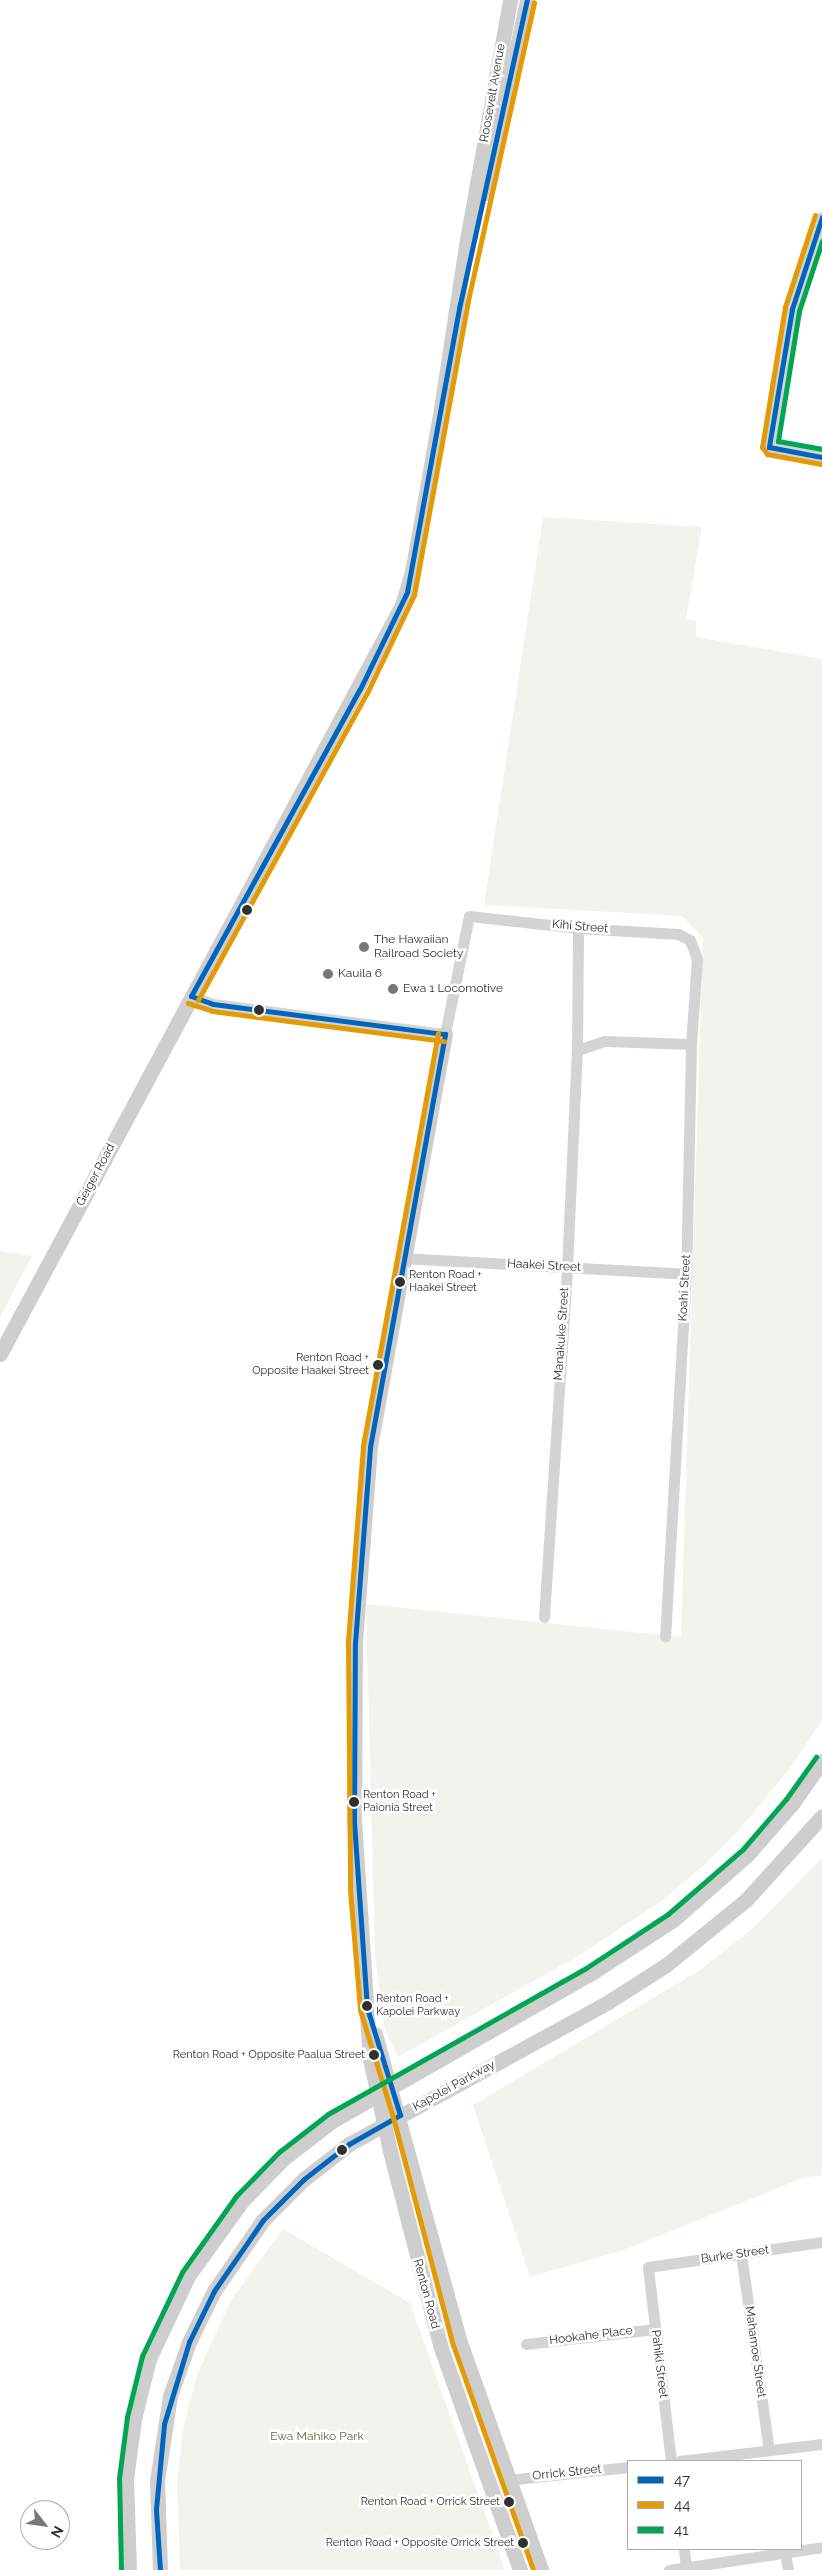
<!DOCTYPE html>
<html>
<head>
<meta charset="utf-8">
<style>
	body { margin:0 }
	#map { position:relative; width:822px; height:2570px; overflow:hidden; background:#fff; font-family:Raleway,sans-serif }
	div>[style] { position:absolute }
	.green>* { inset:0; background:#f1f3ec }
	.street>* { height:11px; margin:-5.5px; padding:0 5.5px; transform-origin:5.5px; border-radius:5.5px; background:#d4d4d4 }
	.secondary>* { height:15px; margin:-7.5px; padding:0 7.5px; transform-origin:7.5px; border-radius:7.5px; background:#cecece }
	.bus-1>* { height:5px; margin:-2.5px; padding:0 2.5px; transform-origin:2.5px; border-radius:2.5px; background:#0065bd }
	.bus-2>* { height:5px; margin:-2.5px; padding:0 2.5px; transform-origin:2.5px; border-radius:2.5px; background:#e39a05 }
	.bus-3>* { height:5px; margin:-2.5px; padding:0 2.5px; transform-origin:2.5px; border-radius:2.5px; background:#00a651 }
	.dots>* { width:14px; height:14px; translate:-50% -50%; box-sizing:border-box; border:2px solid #fff; border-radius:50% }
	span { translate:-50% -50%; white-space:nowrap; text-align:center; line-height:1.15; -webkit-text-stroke:5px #fff; paint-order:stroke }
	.bus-label { font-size:11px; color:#303030 }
	.left { translate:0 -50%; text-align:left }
	.right { translate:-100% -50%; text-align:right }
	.street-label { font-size:12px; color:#303030 }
	.poi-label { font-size:12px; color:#303030 }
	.park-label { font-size:12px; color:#5a6a3f }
	.legend { position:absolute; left:627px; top:2460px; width:175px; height:90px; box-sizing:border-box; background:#fff; border:1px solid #acacac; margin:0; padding:6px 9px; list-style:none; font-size:15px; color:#303030 }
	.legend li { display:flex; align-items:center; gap:10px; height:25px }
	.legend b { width:25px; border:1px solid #acacac }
	.north { position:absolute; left:20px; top:2500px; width:50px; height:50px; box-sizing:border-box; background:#fff; border:1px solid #acacac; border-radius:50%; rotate:120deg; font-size:14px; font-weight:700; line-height:20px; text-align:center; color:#303030 }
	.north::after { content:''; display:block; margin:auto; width:18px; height:22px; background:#787878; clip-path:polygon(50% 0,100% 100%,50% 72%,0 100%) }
</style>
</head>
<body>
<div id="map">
	<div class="green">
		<i style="clip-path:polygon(543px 517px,702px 527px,686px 619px,696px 621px,696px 637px,822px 659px,822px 1720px,793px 1764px,753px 1814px,709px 1861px,660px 1902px,580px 1955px,398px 2057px,385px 2031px,375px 1955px,366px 1604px,681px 1637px,703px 938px,682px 916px,484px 905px)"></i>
		<i style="clip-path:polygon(0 1251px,32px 1256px,0 1317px)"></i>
		<i style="clip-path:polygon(822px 1858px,822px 2175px,803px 2178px,624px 2250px,530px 2277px,473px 2105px,700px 1970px,753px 1928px)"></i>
		<i style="clip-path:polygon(283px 2229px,410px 2303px,505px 2570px,180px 2570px,177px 2482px,183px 2428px,197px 2375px,231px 2300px)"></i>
	</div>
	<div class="street">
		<i style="left:822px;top:217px;width:97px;rotate:108.1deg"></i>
		<i style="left:792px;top:309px;width:140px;rotate:99.5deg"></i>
		<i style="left:769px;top:447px;width:54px;rotate:10.7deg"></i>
		<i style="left:191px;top:996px;width:23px;rotate:20deg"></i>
		<i style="left:213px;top:1004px;width:234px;rotate:7.4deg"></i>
		<i style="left:445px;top:1034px;width:120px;rotate:-78.5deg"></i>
		<i style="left:469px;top:916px;width:110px;rotate:6.3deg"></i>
		<i style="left:578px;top:928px;width:100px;rotate:3.4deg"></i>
		<i style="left:678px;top:934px;width:13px;rotate:27deg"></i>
		<i style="left:690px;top:940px;width:20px;rotate:70deg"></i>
		<i style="left:697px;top:959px;width:85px;rotate:94deg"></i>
		<i style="left:691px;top:1044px;width:230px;rotate:91.2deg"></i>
		<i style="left:686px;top:1274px;width:363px;rotate:93.3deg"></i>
		<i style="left:577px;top:1050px;width:29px;rotate:-18deg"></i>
		<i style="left:605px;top:1041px;width:86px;rotate:2deg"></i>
		<i style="left:402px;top:1258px;width:284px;rotate:3.2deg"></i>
		<i style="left:544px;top:1617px;width:350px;rotate:-86.2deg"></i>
		<i style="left:567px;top:1268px;width:218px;rotate:-87.4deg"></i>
		<i style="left:577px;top:1050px;width:122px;rotate:-89.5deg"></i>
		<i style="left:741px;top:2254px;width:198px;rotate:81.9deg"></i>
		<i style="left:526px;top:2344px;width:130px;rotate:-6.6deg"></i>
		<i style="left:671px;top:2461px;width:195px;rotate:-96.8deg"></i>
		<i style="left:648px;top:2267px;width:176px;rotate:-8.2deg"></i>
		<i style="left:679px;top:2461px;width:144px;rotate:-6.8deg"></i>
		<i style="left:507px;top:2480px;width:122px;rotate:-6.1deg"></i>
		<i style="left:684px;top:2549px;width:18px;rotate:84deg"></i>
		<i style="left:785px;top:2553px;width:17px;rotate:80deg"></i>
		<i style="left:669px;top:2570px;width:155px;rotate:-8.5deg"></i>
	</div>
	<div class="secondary">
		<i style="left:486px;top:193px;width:197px;rotate:-78deg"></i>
		<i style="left:445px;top:1034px;width:420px;rotate:100.3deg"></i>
		<i style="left:370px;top:1447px;width:197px;rotate:94.4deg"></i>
		<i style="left:355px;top:1643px;width:177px;rotate:90.3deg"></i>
		<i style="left:354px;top:1820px;width:240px;rotate:86.2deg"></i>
		<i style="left:370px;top:2059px;width:94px;rotate:77.7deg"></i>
		<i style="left:390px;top:2151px;width:203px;rotate:75.5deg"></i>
		<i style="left:441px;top:2348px;width:236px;rotate:70.4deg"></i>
		<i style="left:0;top:1354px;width:850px;rotate:-61.78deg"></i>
		<i style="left:402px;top:605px;width:34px;rotate:-73deg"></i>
		<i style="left:412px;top:572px;width:166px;rotate:-79.9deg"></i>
		<i style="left:441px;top:409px;width:166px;rotate:-81.3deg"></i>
		<i style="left:466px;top:245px;width:249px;rotate:-79.8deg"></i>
		<i style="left:375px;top:2034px;width:320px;rotate:74.6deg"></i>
		<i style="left:460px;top:2342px;width:242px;rotate:70.4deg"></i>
		<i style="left:129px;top:2570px;width:91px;rotate:-91.9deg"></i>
		<i style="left:126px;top:2479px;width:61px;rotate:-82.4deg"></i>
		<i style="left:134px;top:2419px;width:62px;rotate:-76deg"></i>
		<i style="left:149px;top:2359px;width:92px;rotate:-64.8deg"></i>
		<i style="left:188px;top:2276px;width:92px;rotate:-54.2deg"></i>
		<i style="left:242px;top:2201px;width:60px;rotate:-45.7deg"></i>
		<i style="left:284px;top:2158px;width:61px;rotate:-37.6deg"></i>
		<i style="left:332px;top:2121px;width:297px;rotate:-29.7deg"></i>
		<i style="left:590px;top:1974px;width:99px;rotate:-33deg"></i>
		<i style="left:673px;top:1920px;width:100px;rotate:-41.3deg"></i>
		<i style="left:748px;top:1854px;width:67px;rotate:-48.7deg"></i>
		<i style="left:792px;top:1804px;width:52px;rotate:-55.1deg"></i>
		<i style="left:160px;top:2570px;width:89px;rotate:-91.9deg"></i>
		<i style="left:157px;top:2481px;width:86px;rotate:-81.3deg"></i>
		<i style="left:170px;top:2396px;width:57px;rotate:-70.6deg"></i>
		<i style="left:189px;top:2342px;width:57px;rotate:-63.9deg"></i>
		<i style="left:214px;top:2291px;width:86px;rotate:-55.4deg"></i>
		<i style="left:263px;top:2220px;width:58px;rotate:-45deg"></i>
		<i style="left:304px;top:2179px;width:57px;rotate:-37.9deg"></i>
		<i style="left:349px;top:2144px;width:295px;rotate:-28.7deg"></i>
		<i style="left:608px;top:2002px;width:69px;rotate:-32.5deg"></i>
		<i style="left:666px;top:1965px;width:103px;rotate:-39.1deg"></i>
		<i style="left:746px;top:1900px;width:113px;rotate:-47.9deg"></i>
	</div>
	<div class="bus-1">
		<i style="left:822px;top:217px;width:97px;rotate:108.1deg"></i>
		<i style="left:792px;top:309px;width:140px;rotate:99.5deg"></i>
		<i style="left:769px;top:447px;width:54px;rotate:10.7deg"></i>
		<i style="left:191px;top:996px;width:350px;rotate:-61.2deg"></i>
		<i style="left:360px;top:689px;width:108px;rotate:-64.1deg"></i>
		<i style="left:407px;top:592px;width:293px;rotate:-79.6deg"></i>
		<i style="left:460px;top:304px;width:311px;rotate:-77.6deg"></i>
		<i style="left:191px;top:996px;width:23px;rotate:20deg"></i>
		<i style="left:213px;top:1004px;width:234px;rotate:7.4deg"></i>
		<i style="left:160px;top:2570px;width:61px;rotate:-93.8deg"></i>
		<i style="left:156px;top:2509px;width:85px;rotate:-84.6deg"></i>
		<i style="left:164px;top:2424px;width:86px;rotate:-73deg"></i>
		<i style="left:189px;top:2342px;width:57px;rotate:-63.9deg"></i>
		<i style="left:214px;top:2291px;width:86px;rotate:-55.4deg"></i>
		<i style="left:263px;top:2220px;width:58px;rotate:-45deg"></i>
		<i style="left:304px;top:2179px;width:57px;rotate:-37.9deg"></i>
		<i style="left:349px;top:2144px;width:59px;rotate:-29.6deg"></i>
		<i style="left:400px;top:2115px;width:112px;rotate:-107.1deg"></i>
		<i style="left:367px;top:2008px;width:188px;rotate:-94deg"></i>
		<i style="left:354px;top:1820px;width:177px;rotate:-89.7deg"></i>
		<i style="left:355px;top:1643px;width:197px;rotate:-85.6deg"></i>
		<i style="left:370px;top:1447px;width:420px;rotate:-79.7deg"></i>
	</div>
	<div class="bus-2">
		<i style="left:815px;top:215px;width:97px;rotate:108.1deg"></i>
		<i style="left:785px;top:307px;width:142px;rotate:99.3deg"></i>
		<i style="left:762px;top:447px;width:9px;rotate:54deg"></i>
		<i style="left:767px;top:454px;width:55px;rotate:10.5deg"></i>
		<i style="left:198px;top:1000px;width:350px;rotate:-61.2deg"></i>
		<i style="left:367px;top:693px;width:109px;rotate:-64.4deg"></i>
		<i style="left:414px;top:595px;width:295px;rotate:-79.6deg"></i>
		<i style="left:467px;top:305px;width:310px;rotate:-77.5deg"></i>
		<i style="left:188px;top:1003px;width:25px;rotate:18deg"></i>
		<i style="left:212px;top:1011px;width:234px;rotate:7.4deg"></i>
		<i style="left:438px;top:1033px;width:420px;rotate:100.3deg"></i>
		<i style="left:363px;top:1446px;width:198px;rotate:94.4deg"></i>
		<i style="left:348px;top:1643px;width:247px;rotate:89.5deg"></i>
		<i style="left:350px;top:1890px;width:120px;rotate:85.2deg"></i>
		<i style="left:360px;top:2010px;width:112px;rotate:72.9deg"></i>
		<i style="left:393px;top:2117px;width:236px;rotate:75.3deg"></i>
		<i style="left:453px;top:2345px;width:239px;rotate:70.4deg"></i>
	</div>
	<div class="bus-3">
		<i style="left:822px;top:241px;width:74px;rotate:108.2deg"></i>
		<i style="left:799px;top:311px;width:132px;rotate:99.2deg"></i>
		<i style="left:778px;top:441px;width:45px;rotate:10.3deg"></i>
		<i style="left:121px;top:2570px;width:92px;rotate:-91.2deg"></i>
		<i style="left:119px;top:2478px;width:62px;rotate:-82.5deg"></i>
		<i style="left:127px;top:2417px;width:63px;rotate:-76.2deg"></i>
		<i style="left:142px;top:2356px;width:93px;rotate:-64.5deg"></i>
		<i style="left:182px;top:2272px;width:93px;rotate:-54.6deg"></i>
		<i style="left:236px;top:2196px;width:62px;rotate:-45.7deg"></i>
		<i style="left:279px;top:2152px;width:62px;rotate:-37.8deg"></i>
		<i style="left:328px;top:2114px;width:296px;rotate:-29.5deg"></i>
		<i style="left:586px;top:1968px;width:98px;rotate:-33.4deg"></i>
		<i style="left:668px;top:1914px;width:99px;rotate:-40.9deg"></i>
		<i style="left:743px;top:1849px;width:66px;rotate:-49.3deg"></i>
		<i style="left:786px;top:1799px;width:52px;rotate:-54.5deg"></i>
	</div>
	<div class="dots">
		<i style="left:247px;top:910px;background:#303030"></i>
		<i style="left:364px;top:947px;background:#787878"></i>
		<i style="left:328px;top:974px;background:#787878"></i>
		<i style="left:393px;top:989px;background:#787878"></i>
		<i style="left:259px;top:1010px;background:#303030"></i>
		<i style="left:400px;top:1282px;background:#303030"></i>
		<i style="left:378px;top:1365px;background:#303030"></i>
		<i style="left:354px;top:1802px;background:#303030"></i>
		<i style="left:367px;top:2006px;background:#303030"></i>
		<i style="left:374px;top:2055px;background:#303030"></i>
		<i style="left:342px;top:2150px;background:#303030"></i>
		<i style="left:509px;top:2502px;background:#303030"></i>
		<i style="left:523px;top:2543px;background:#303030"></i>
	</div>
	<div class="bus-label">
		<span class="left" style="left:409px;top:1282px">Renton Road +<br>Haakei Street</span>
		<span class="right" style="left:369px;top:1365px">Renton Road +<br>Opposite Haakei Street</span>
		<span class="left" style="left:363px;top:1802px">Renton Road +<br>Paionia Street</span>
		<span class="left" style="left:376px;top:2006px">Renton Road +<br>Kapolei Parkway</span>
		<span class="right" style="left:365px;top:2055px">Renton Road + Opposite Paalua Street</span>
		<span class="right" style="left:500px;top:2502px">Renton Road + Orrick Street</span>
		<span class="right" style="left:514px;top:2543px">Renton Road + Opposite Orrick Street</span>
	</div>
	<div class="street-label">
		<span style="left:493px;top:93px;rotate:-80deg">Roosevelt Avenue</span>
		<span style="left:580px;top:927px;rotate:5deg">Kihi Street</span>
		<span style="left:96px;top:1175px;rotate:-62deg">Geiger Road</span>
		<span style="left:544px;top:1266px;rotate:3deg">Haakei Street</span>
		<span style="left:685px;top:1288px;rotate:-87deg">Koahi Street</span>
		<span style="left:562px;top:1334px;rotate:-86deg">Manakuke Street</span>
		<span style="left:454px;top:2086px;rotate:-29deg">Kapolei Parkway</span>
		<span style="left:735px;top:2255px;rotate:-8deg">Burke Street</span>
		<span style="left:426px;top:2294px;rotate:75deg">Renton Road</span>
		<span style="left:591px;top:2336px;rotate:-7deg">Hookahe Place</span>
		<span style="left:755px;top:2352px;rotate:82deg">Mahamoe Street</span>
		<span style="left:659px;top:2364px;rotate:83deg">Pahiki Street</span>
		<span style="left:567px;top:2473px;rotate:-6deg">Orrick Street</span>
	</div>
	<div class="poi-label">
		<span class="left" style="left:374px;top:947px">The Hawaiian<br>Railroad Society</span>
		<span class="left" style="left:338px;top:974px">Kauila 6</span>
		<span class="left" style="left:403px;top:989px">Ewa 1 Locomotive</span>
	</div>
	<div class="park-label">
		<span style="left:317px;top:2437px">Ewa Mahiko Park</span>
	</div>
	<ul class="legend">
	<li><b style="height:6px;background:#0065bd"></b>47</li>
	<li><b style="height:6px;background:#e39a05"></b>44</li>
	<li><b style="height:6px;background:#00a651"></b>41</li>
	</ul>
	<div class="north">N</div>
</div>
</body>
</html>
